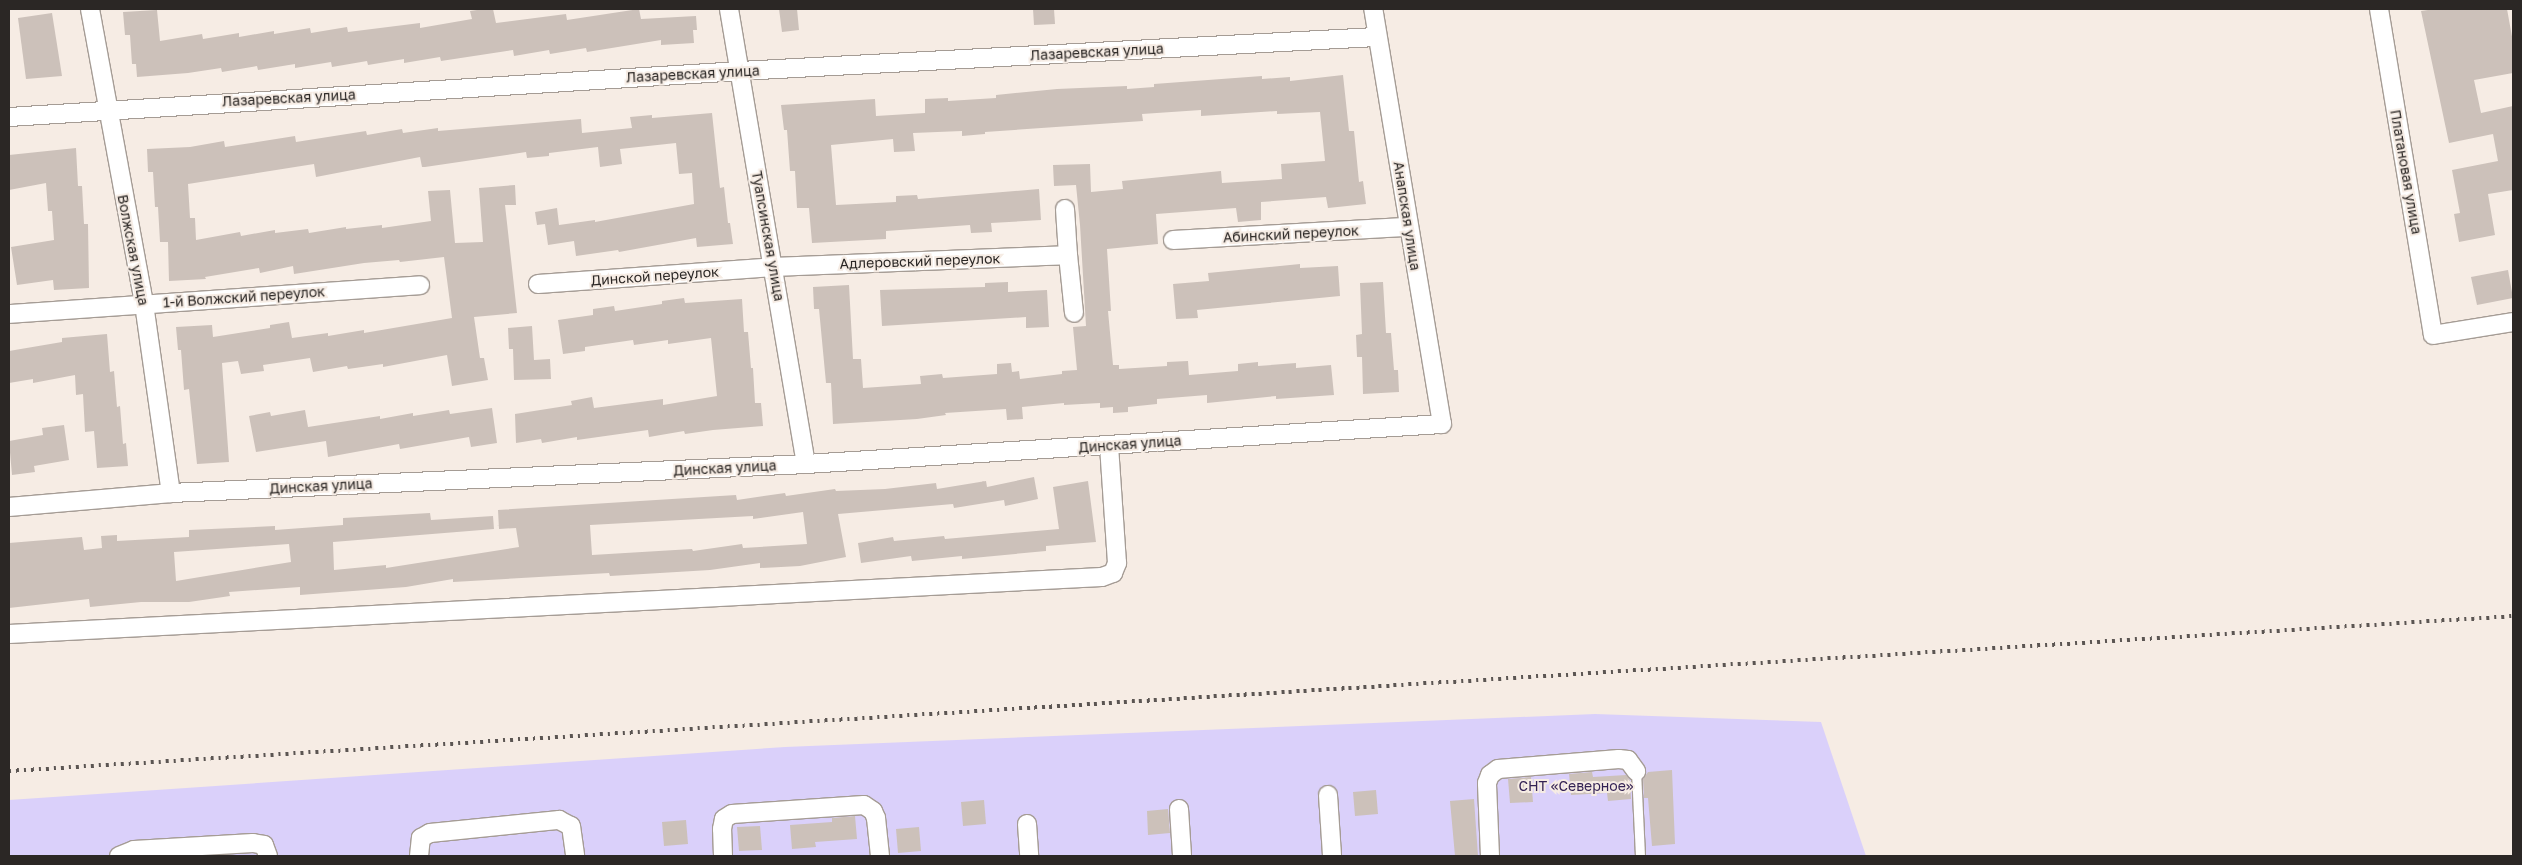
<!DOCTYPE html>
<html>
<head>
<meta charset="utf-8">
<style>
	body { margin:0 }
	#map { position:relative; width:2522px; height:865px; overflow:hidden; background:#f6ece4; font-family:"Golos Text",sans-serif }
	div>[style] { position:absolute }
	.green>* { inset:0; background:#dad0fa }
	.building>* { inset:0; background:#ccc1ba }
	.roads { filter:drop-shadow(1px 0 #a59c95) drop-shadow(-1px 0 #a59c95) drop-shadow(0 1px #a59c95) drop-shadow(0 -1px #a59c95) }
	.lane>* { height:9px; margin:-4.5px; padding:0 4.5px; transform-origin:4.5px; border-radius:4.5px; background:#fff }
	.street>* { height:18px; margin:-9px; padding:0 9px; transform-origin:9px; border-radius:9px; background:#fff }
	.rail>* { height:4px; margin-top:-2px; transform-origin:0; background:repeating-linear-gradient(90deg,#5b5552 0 2.5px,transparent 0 7.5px) }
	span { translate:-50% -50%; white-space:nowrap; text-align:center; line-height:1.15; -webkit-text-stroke:4px #f6ece4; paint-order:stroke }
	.street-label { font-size:14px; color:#2b2725 }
	.park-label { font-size:14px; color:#332254 }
	.frame { position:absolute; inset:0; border:10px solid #2b2725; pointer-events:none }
</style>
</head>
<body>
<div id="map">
	<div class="green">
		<i style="clip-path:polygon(1595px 714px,1821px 722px,1866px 856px,9px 856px,9px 800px,785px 747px)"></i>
	</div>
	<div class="building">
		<i style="clip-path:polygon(484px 9px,493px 9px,496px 23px,566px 14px,567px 20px,639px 9px,641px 19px,696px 16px,697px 30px,693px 30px,694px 43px,661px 45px,661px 40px,587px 52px,586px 48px,550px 54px,549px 50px,514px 56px,513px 50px,441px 61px,440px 57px,404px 63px,404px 59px,368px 65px,367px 61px,332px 67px,331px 62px,295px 68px,295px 64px,258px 70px,257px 66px,222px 72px,221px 68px,188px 73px,137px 77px,136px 64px,132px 64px,130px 35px,125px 35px,123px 12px,157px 10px,160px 41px,202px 34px,203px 39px,239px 33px,239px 37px,274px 31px,274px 34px,310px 28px,311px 33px,347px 27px,348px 32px,420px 23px,420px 28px,472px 19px,470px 11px)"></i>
		<i style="clip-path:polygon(779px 9px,797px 9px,799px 30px,782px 32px)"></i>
		<i style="clip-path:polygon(1033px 9px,1054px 9px,1055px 24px,1034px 25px)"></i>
		<i style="clip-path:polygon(2435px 9px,2507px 9px,2513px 42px,2513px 73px,2474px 80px,2481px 113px,2513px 106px,2513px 190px,2488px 194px,2495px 235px,2459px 242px,2454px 214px,2460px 213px,2452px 170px,2498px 161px,2493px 134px,2449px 143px,2421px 11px)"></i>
		<i style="clip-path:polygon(52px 13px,62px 76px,26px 79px,18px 18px)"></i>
		<i style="clip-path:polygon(1343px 75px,1349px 131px,1354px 131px,1359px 182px,1363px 181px,1366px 204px,1328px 208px,1326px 197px,1261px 202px,1261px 220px,1238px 222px,1236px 208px,1156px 214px,1158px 244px,1107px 249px,1111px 311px,1108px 311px,1113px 365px,1119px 365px,1119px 369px,1167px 366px,1167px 362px,1188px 361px,1189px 375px,1238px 371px,1238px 364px,1258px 362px,1258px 366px,1296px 363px,1296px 368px,1331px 365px,1334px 395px,1276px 399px,1276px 396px,1207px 403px,1207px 395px,1157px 399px,1157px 404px,1128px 407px,1128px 412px,1113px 413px,1113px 407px,1100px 408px,1100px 403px,1064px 405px,1064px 403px,1022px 407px,1023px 419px,1007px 420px,1006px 409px,945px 413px,946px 415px,917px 419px,833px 424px,831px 383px,826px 383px,819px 309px,814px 309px,813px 287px,849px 285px,853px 359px,861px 359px,863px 388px,921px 384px,920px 376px,942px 374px,943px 378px,997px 374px,997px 364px,1011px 363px,1012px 372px,1019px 371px,1020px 379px,1062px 374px,1062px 371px,1077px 370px,1073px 327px,1086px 326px,1080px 225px,1076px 185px,1054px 186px,1053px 165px,1090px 164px,1091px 192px,1123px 189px,1122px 181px,1221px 171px,1222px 183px,1282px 179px,1281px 164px,1325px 161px,1320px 112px,1277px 114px,1277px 111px,1201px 116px,1201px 110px,1142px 114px,1143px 121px,985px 132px,985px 134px,962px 136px,962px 131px,913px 133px,915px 151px,894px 152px,893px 139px,831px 145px,836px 205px,896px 202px,896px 196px,917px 195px,918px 199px,1039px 189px,1041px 220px,991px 223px,992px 232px,971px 233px,970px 225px,886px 231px,886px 239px,812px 243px,809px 208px,797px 208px,795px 171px,790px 171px,787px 130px,784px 130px,781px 105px,875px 99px,876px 116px,925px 113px,925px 99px,948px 98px,948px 101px,996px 98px,996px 95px,1057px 89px,1127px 86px,1127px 89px,1154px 87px,1154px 84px,1262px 76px,1262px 79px,1290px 77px,1290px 81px)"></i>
		<i style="clip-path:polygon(712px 113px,720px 188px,724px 187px,728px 223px,730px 223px,733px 244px,697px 247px,696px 238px,619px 252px,618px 250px,576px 256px,574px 241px,548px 245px,545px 224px,537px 225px,535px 212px,557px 208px,559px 225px,595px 220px,595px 222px,694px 204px,692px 173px,679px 174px,676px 143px,620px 149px,622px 164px,600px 167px,598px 147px,549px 153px,549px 156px,527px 158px,526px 152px,425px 167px,422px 167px,420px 157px,316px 177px,314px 164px,188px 184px,190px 218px,195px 218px,196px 240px,240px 232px,241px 236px,275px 230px,275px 233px,308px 229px,309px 233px,346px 227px,346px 229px,382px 225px,382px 228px,431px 221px,428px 191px,450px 190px,455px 243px,483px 242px,479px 188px,515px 185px,516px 205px,505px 205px,517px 313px,474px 317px,480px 358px,484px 358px,488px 380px,452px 386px,447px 355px,383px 367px,383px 364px,348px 369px,347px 366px,313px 372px,310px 358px,263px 365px,264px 371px,241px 374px,238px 361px,222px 363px,229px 462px,197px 464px,189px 389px,184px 390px,181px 350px,178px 350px,176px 327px,212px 325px,213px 337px,270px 328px,270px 325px,289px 322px,292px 338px,328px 333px,328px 336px,364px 330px,364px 333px,452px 318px,444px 257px,400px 262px,399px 260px,364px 263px,294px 274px,293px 266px,260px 273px,259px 268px,205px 277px,206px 279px,169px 281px,168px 242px,160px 242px,158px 207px,155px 207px,153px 172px,148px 172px,147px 149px,190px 147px,224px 141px,225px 147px,295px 136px,296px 142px,366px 131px,367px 135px,402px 129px,403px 133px,438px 128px,438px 131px,581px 119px,582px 133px,632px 128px,630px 117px,652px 115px,652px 118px)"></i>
		<i style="clip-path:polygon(76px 148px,78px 186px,82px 186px,84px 224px,88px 224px,89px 288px,54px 290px,53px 280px,17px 285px,11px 247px,54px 240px,52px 211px,48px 211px,46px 183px,9px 190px,9px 155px)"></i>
		<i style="clip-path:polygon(1300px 264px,1300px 268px,1338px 266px,1340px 296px,1197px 310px,1198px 318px,1176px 319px,1173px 284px,1209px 281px,1208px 273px)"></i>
		<i style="clip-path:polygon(2508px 270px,2513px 298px,2477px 305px,2471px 277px)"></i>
		<i style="clip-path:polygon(1008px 282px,1008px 292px,1047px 290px,1049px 327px,1026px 328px,1026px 317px,882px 326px,880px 290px,985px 287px,985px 283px)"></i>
		<i style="clip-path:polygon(1383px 282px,1386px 333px,1391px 333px,1394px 370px,1398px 370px,1399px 392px,1363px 394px,1362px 357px,1357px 357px,1356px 335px,1362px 334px,1360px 283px)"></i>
		<i style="clip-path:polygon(684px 298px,685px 303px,742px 299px,744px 332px,748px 332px,751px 368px,753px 368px,755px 403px,761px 403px,763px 426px,713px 430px,685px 434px,684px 431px,649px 437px,648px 430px,577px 440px,577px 437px,542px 443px,541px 439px,516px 443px,515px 414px,572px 405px,571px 401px,592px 397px,594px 408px,663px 399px,663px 405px,717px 396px,711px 338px,668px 344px,668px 340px,634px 345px,633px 340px,585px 347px,585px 351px,563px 354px,558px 320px,593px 315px,593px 309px,614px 306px,615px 311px,662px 304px,662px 301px)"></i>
		<i style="clip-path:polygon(532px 326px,534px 360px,550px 359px,551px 379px,514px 380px,513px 349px,509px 349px,508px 328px)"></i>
		<i style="clip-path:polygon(107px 334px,110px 372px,114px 371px,117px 407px,120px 406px,123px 444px,126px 443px,128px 466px,97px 468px,94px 431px,85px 432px,83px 394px,76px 395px,75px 375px,33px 383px,33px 379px,9px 383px,9px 351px,62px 342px,62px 338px)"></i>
		<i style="clip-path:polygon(492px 408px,497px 443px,471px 447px,469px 437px,400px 449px,399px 444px,328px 457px,326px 441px,256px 452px,249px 416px,270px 412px,271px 416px,305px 410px,308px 427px,380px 416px,380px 419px,413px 413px,413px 416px,449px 410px,450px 414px)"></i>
		<i style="clip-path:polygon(64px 425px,69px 460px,34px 466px,35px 472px,12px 475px,9px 441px,43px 435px,42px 428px)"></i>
		<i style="clip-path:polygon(evenodd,1034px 477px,1038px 499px,1005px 506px,1004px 500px,954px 508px,953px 504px,838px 514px,846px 557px,800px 566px,760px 568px,760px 563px,710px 570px,610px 576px,609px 573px,453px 582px,453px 579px,406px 587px,300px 595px,300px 587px,229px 592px,230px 596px,189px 602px,141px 602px,90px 607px,89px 599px,9px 608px,9px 543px,82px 537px,84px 550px,102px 548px,101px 536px,117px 535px,117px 541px,189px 537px,189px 530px,275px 526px,275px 530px,343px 525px,343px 518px,430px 513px,431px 520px,493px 516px,494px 529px,333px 542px,334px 570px,386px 565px,386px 568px,519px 547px,516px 528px,499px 529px,498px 510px,736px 495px,737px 500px,785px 493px,786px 496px,835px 489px,836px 491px,885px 489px,936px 483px,937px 489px,986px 481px,987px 487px,1034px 477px,803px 512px,807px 544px,743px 548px,742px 544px,693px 551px,692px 549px,592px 555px,590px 525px,753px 516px,753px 519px,803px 512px,1034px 477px,289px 544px,291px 562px,176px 581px,174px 552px,289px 544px)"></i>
		<i style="clip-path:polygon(1088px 481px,1096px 542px,1046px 546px,1046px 551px,962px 559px,962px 556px,912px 561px,911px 556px,861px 563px,858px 543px,893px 537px,894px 541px,944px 536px,945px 539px,1059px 529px,1053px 487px)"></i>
		<i style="clip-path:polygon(1672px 770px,1675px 844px,1652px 846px,1648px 798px,1644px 798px,1643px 779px,1648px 772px)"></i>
		<i style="clip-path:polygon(1592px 772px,1593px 777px,1626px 775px,1630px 780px,1631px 799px,1608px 801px,1607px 793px,1571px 795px,1569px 774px)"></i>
		<i style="clip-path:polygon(1531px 777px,1533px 802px,1510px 803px,1508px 779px)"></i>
		<i style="clip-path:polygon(1376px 790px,1378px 814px,1355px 816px,1353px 792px)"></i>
		<i style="clip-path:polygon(1474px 799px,1478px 856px,1455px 856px,1450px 801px)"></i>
		<i style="clip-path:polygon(984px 800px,986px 824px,963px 826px,961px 802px)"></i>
		<i style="clip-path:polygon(1168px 809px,1170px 833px,1148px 835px,1147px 811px)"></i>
		<i style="clip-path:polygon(855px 816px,857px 839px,815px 842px,816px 847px,792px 849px,790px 825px,832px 822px,832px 818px)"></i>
		<i style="clip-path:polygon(686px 820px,688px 844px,664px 846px,662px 822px)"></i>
		<i style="clip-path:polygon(760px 826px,762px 850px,739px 851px,737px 827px)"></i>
		<i style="clip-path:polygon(919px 827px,921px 851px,898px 853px,896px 829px)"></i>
	</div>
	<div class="roads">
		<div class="lane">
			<i style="left:1636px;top:771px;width:85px;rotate:87.3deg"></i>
		</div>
		<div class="street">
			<i style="left:90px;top:9px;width:300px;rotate:79.6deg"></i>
			<i style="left:144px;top:304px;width:191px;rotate:81.9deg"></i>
			<i style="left:729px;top:9px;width:461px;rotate:80.4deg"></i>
			<i style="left:2379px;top:9px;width:330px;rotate:80.6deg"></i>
			<i style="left:2433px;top:335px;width:81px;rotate:-9.2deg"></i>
			<i style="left:9px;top:117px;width:732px;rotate:-3.6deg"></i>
			<i style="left:740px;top:71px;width:638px;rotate:-3.06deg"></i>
			<i style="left:1065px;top:209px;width:46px;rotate:86.3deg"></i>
			<i style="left:1173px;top:240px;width:236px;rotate:-3.2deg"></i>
			<i style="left:538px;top:284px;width:236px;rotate:-4.1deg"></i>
			<i style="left:773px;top:267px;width:295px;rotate:-2.3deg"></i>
			<i style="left:1068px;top:255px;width:58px;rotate:84.1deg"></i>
			<i style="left:9px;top:314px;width:412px;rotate:-4deg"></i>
			<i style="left:9px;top:507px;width:163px;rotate:-4.9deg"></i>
			<i style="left:171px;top:493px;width:636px;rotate:-2.61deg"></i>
			<i style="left:806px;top:464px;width:637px;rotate:-3.6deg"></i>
			<i style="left:1442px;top:424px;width:421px;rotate:-99.4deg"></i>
			<i style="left:9px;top:634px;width:1094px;rotate:-2.99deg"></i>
			<i style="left:1102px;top:577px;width:12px;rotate:-20deg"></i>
			<i style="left:1113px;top:573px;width:11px;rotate:-68deg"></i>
			<i style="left:1117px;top:563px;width:118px;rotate:-93.9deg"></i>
			<i style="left:1328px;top:795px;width:61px;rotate:86.2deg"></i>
			<i style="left:1179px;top:809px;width:47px;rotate:86.3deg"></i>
			<i style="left:1027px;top:824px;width:32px;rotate:86deg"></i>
			<i style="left:119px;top:856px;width:16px;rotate:-22deg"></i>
			<i style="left:134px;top:850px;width:119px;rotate:-3.4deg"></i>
			<i style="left:253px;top:843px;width:11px;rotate:10deg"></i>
			<i style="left:264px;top:845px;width:12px;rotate:70deg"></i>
			<i style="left:419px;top:856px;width:18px;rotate:-84deg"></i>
			<i style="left:421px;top:838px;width:10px;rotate:-29deg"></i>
			<i style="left:430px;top:833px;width:130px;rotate:-5.8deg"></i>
			<i style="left:559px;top:820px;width:13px;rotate:27deg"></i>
			<i style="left:571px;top:826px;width:30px;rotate:82deg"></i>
			<i style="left:723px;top:856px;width:27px;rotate:-92deg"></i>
			<i style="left:722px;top:829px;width:10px;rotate:-79deg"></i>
			<i style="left:724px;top:819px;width:9px;rotate:-32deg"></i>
			<i style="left:732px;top:814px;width:132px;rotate:-3.9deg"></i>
			<i style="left:864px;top:805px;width:11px;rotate:34deg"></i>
			<i style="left:873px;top:811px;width:8px;rotate:67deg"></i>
			<i style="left:876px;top:818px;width:38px;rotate:84deg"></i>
			<i style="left:1490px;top:856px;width:73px;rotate:-92.4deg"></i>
			<i style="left:1487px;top:783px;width:9px;rotate:-69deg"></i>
			<i style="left:1490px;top:775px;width:10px;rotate:-37deg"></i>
			<i style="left:1498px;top:769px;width:121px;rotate:-4.7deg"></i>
			<i style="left:1619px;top:759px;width:9px;rotate:6deg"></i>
			<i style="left:1628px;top:760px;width:14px;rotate:54deg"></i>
		</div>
	</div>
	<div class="rail">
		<i style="left:9px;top:771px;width:2509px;rotate:-3.54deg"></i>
	</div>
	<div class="street-label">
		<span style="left:1097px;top:52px;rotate:-3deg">Лазаревская улица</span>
		<span style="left:693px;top:74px;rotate:-3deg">Лазаревская улица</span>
		<span style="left:289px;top:98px;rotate:-3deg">Лазаревская улица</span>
		<span style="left:2406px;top:172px;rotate:80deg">Платановая улица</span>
		<span style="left:1407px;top:216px;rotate:81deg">Анапская улица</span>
		<span style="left:1291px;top:234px;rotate:-3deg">Абинский переулок</span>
		<span style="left:768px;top:236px;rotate:80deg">Туапсинская улица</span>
		<span style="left:133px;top:250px;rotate:79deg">Волжская улица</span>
		<span style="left:920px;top:261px;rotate:-2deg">Адлеровский переулок</span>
		<span style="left:655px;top:276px;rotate:-4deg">Динской переулок</span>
		<span style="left:244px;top:297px;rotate:-4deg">1-й Волжский переулок</span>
		<span style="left:1130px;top:444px;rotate:-4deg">Динская улица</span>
		<span style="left:725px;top:468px;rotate:-3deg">Динская улица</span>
		<span style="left:321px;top:486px;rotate:-3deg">Динская улица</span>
	</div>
	<div class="park-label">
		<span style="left:1576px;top:786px">СНТ «Северное»</span>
	</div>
	<div class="frame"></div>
</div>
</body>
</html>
